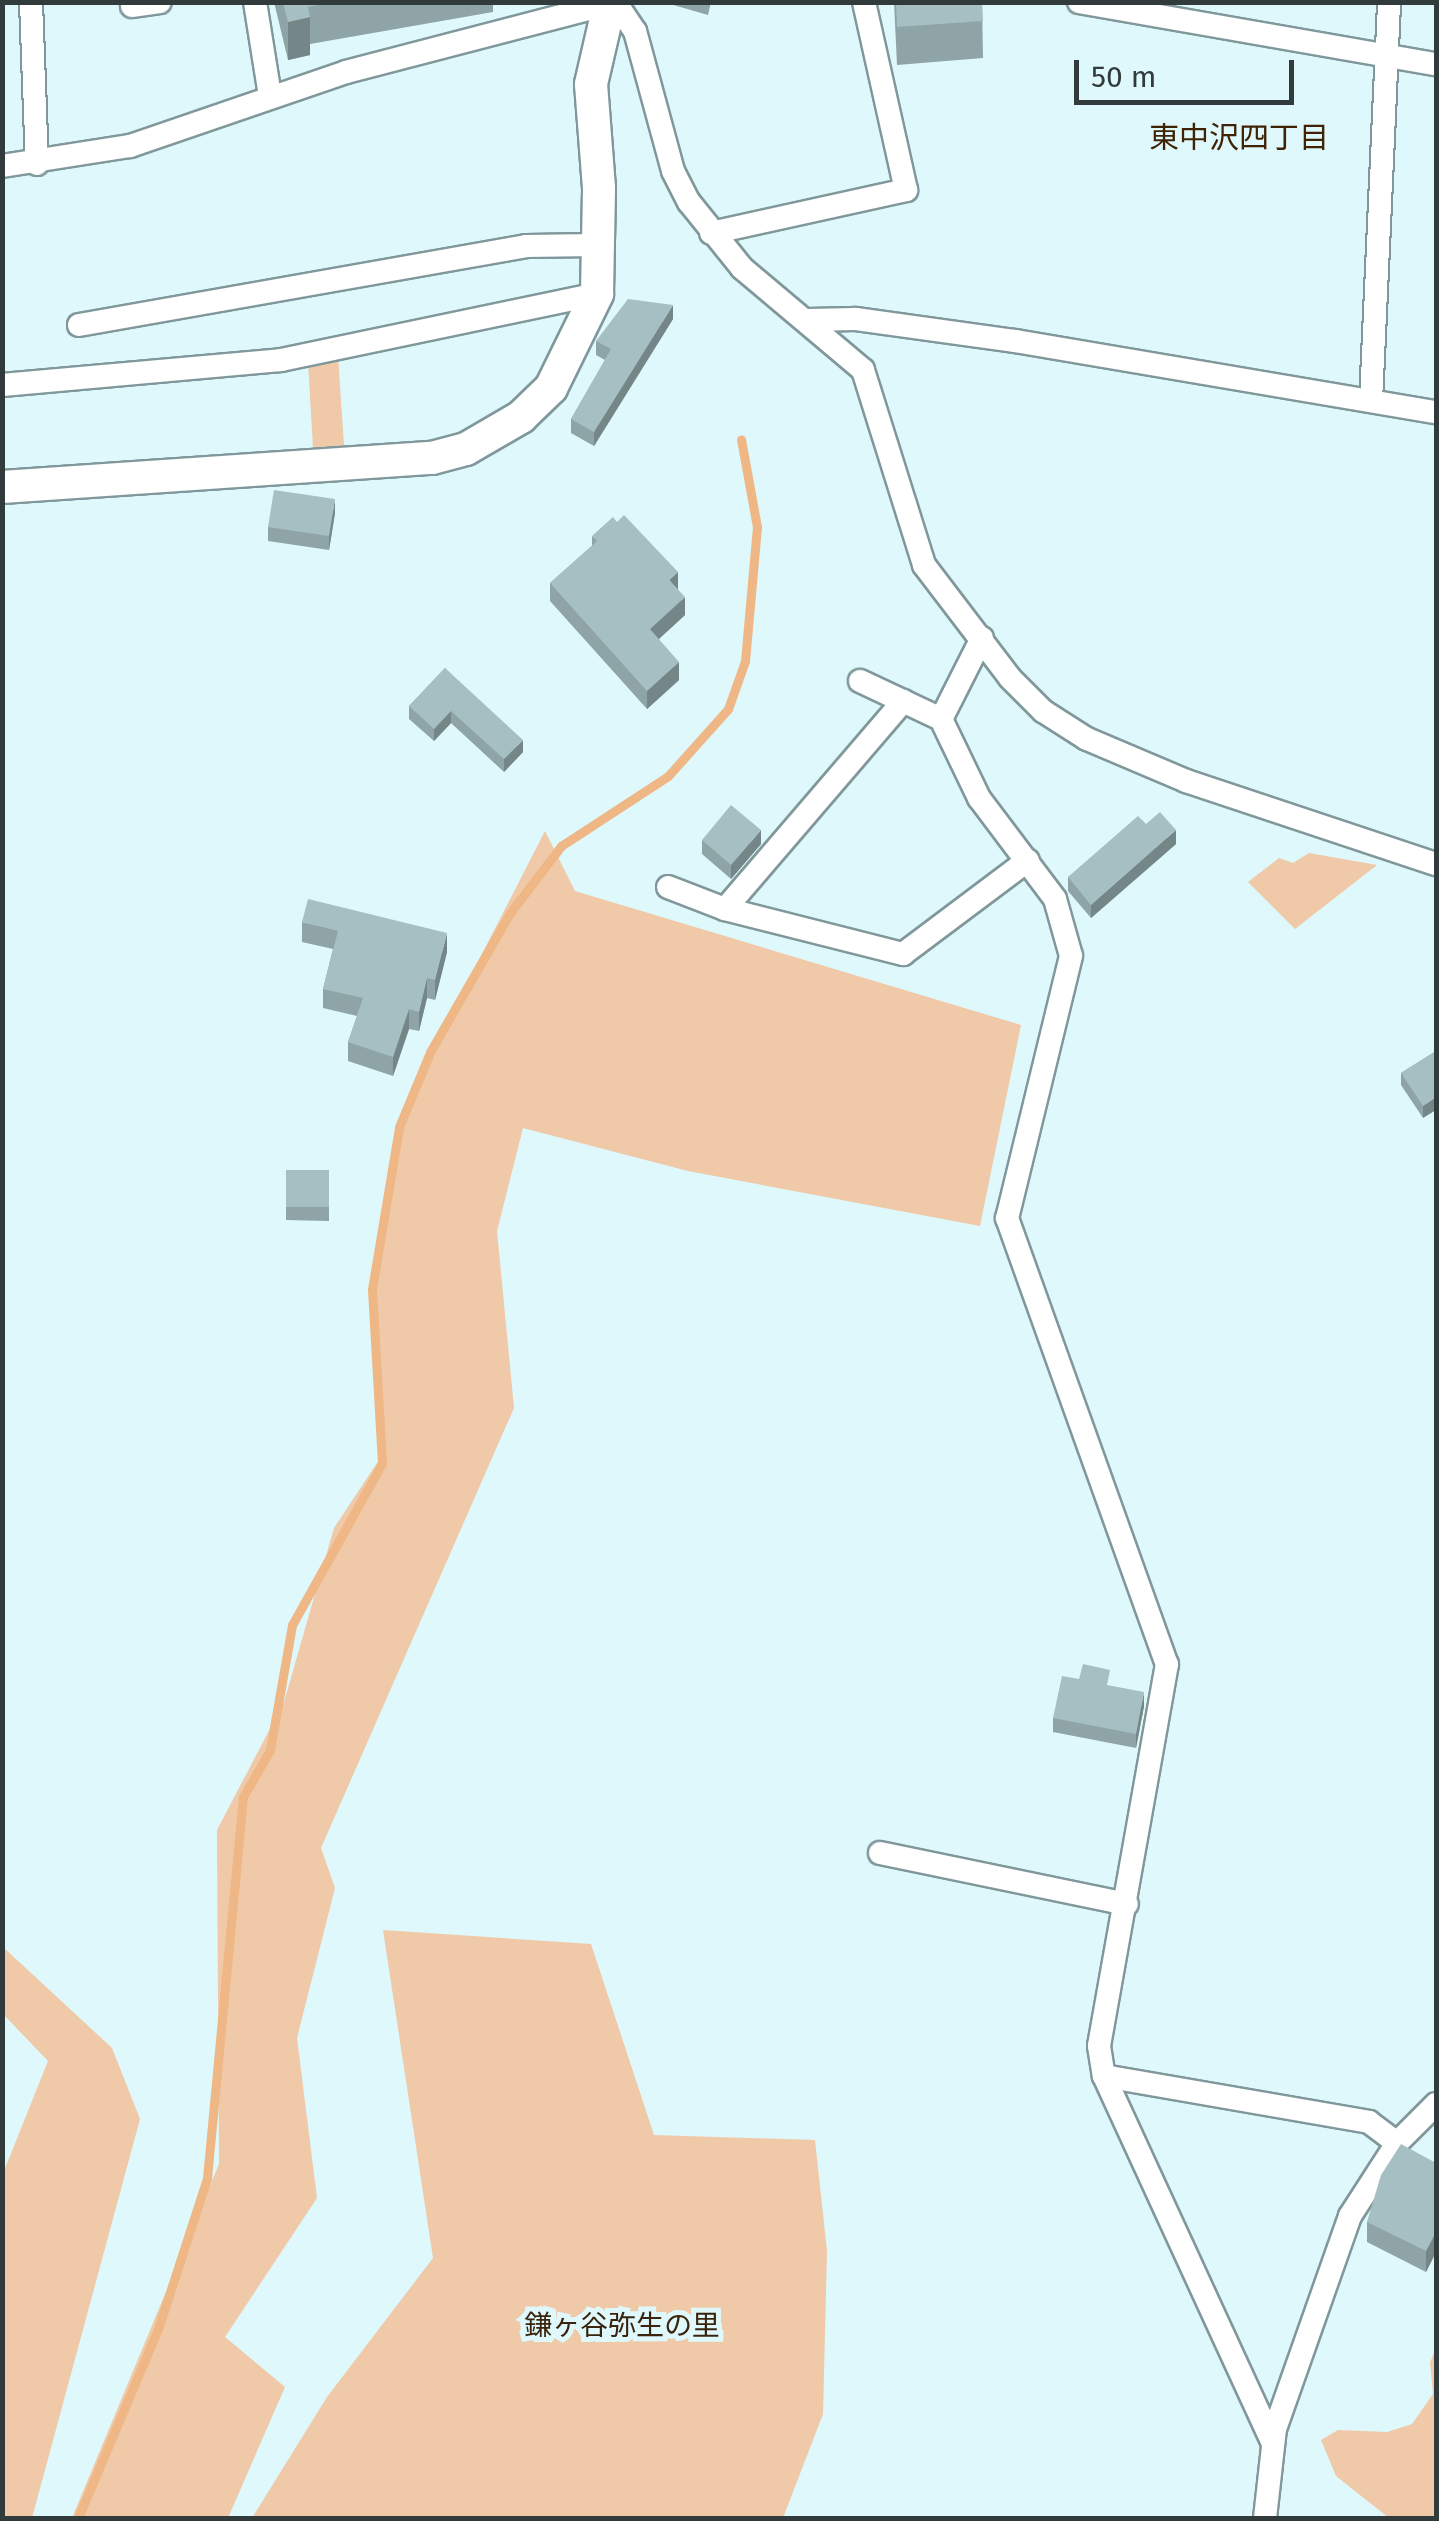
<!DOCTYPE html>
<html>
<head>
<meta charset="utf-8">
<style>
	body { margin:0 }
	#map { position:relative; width:1439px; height:2521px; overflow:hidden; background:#def8fb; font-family:"Fira Sans","Noto Sans JP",sans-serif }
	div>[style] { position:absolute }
	.green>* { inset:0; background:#efc9a8 }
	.stream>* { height:9px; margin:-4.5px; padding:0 4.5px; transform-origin:4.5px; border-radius:4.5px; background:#eeb785 }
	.roads { filter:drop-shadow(2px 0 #80989b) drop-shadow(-2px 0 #80989b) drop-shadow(0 2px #80989b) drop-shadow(0 -2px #80989b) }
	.street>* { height:22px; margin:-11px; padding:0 11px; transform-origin:11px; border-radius:11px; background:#fff }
	.secondary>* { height:32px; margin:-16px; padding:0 16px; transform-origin:16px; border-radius:16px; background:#fff }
	.wall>* { inset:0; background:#8fa4a7 }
	.shaded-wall>* { inset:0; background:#748688 }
	.building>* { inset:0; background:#a6bfc2 }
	span { translate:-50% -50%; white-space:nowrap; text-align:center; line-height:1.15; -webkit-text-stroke:10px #def8fb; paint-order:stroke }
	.park-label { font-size:28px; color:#3a240d }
	.neighbourhood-label { font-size:30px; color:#3f2304 }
	.frame { position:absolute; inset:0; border:5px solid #313b3c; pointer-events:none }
	.scale { position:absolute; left:1074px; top:60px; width:220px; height:45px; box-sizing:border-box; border:5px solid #313b3c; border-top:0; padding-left:12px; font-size:30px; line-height:35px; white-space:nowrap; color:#313b3c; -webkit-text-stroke:8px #def8fb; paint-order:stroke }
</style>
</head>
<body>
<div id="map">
	<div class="green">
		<i style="clip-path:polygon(338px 356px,344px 446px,313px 448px,308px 362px)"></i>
		<i style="clip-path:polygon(545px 831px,575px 891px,1021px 1025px,980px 1226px,688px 1171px,523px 1128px,497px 1231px,514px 1408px,321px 1848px,335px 1888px,297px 2038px,317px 2198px,225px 2337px,285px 2387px,228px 2518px,72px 2518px,219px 2164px,217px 1830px,284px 1702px,334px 1528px,381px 1457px,370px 1285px,402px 1110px)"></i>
		<i style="clip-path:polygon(1309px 853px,1377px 865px,1295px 929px,1248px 882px,1279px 858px,1293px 863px)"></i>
		<i style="clip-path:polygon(383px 1930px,591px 1944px,654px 2135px,815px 2140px,827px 2251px,823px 2414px,783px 2518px,252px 2518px,327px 2397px,433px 2258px)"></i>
		<i style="clip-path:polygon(3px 1947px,112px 2048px,140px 2119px,32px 2518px,3px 2518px,2px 2176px,48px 2061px,3px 2014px)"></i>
		<i style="clip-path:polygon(1436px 2347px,1436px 2518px,1389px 2518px,1336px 2476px,1321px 2440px,1338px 2430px,1387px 2432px,1412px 2424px,1433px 2394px,1430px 2363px)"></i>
	</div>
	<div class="stream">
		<i style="left:78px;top:2518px;width:208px;rotate:-67.1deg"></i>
		<i style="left:159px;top:2326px;width:156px;rotate:-72deg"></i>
		<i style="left:207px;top:2178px;width:383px;rotate:-84.6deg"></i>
		<i style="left:243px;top:1797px;width:54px;rotate:-60.1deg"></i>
		<i style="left:270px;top:1750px;width:127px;rotate:-80deg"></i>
		<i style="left:292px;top:1625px;width:185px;rotate:-60.9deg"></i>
		<i style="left:382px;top:1463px;width:174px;rotate:-93.3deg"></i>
		<i style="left:372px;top:1289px;width:164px;rotate:-80.5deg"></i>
		<i style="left:399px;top:1127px;width:81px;rotate:-67.5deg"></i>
		<i style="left:430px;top:1052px;width:160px;rotate:-60.1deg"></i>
		<i style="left:510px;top:913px;width:84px;rotate:-52.7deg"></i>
		<i style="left:561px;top:846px;width:128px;rotate:-33.2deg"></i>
		<i style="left:668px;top:776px;width:90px;rotate:-48.2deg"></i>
		<i style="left:728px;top:709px;width:51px;rotate:-70.5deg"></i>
		<i style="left:745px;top:661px;width:135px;rotate:-84.9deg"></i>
		<i style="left:757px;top:527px;width:89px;rotate:-100.3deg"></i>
	</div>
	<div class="roads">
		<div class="street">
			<i style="left:31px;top:2px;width:162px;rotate:87.9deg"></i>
			<i style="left:255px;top:2px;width:95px;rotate:80.9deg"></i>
			<i style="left:1079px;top:2px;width:362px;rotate:9.9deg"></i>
			<i style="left:132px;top:6px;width:28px;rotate:-8deg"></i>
			<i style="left:2px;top:166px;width:130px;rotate:-8.9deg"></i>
			<i style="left:130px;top:146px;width:228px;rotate:-18.9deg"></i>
			<i style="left:346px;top:72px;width:250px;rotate:-14.6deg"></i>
			<i style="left:588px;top:9px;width:34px;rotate:5deg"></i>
			<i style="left:622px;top:12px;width:23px;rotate:56deg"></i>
			<i style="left:635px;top:31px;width:145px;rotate:74.8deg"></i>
			<i style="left:673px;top:171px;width:35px;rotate:63deg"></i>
			<i style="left:689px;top:202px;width:85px;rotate:51.2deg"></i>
			<i style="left:742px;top:268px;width:158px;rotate:40.1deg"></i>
			<i style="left:863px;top:370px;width:204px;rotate:72.6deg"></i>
			<i style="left:924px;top:565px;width:142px;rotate:52.7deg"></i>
			<i style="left:1010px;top:678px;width:47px;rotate:45deg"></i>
			<i style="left:1043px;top:711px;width:52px;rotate:32.5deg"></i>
			<i style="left:1087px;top:739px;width:108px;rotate:23deg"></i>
			<i style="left:1186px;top:781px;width:263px;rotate:18.4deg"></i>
			<i style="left:711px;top:233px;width:200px;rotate:-12.4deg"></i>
			<i style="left:906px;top:190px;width:193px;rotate:-102.6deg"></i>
			<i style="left:807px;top:320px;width:49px;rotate:-1.2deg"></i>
			<i style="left:856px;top:319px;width:161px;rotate:7.9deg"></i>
			<i style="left:1015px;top:341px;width:427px;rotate:9.6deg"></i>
			<i style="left:79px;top:325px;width:454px;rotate:-10deg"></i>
			<i style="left:526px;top:246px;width:73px;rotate:-0.8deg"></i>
			<i style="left:2px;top:385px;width:280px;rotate:-5.1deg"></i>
			<i style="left:281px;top:360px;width:323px;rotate:-11.8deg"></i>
			<i style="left:1371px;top:401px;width:399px;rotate:-87.4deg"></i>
			<i style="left:982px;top:638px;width:91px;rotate:116.8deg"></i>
			<i style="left:941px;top:719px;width:88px;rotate:64.3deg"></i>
			<i style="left:979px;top:798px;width:126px;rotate:53deg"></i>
			<i style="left:1055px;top:899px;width:59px;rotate:74.3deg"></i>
			<i style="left:1071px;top:956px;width:270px;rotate:103.7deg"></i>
			<i style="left:1007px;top:1218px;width:474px;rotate:70.3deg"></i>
			<i style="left:1167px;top:1664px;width:388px;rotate:100.1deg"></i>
			<i style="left:1099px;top:2046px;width:30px;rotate:81deg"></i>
			<i style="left:1104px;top:2076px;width:404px;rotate:65.3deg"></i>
			<i style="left:860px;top:681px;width:89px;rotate:25.1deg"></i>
			<i style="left:668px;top:887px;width:61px;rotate:21.1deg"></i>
			<i style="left:725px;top:909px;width:184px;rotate:14.2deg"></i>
			<i style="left:903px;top:954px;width:156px;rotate:-36.9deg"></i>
			<i style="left:725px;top:909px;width:274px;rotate:-49.4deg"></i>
			<i style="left:880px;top:1853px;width:252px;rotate:11.7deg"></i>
			<i style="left:1104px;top:2076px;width:269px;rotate:9.8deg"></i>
			<i style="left:1369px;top:2122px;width:35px;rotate:37deg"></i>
			<i style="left:1265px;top:2518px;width:90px;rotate:-83.6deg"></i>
			<i style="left:1275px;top:2429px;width:226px;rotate:-70.6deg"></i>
			<i style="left:1350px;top:2216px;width:87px;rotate:-57.2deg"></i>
			<i style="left:1397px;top:2143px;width:55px;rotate:-45deg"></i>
		</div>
		<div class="secondary">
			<i style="left:2px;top:487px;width:431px;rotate:-3.9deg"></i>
			<i style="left:432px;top:458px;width:35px;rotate:-15deg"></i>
			<i style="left:466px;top:449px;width:64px;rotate:-30.2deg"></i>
			<i style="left:521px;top:417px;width:42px;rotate:-44deg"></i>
			<i style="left:551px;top:388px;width:105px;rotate:-63.9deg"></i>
			<i style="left:597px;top:294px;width:106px;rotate:-88.9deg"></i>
			<i style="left:599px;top:188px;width:104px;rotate:-94.4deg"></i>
			<i style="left:591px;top:84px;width:84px;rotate:-77deg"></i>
		</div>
	</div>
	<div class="wall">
		<i style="clip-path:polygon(274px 2px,493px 2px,493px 12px,310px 44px,310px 55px,288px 60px)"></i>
		<i style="clip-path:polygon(663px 2px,711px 2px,708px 15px)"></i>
		<i style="clip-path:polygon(894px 2px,982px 2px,983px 58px,897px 65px)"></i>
		<i style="clip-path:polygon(673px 319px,594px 446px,571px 433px,571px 419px,605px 360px,596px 355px,596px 341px)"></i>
		<i style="clip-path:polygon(335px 513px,329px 550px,268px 541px,268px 527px)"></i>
		<i style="clip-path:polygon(592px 536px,678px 590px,685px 615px,659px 639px,679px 680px,647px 709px,550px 601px,550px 583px,592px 546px)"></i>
		<i style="clip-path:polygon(445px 668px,523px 752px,504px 772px,451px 723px,434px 741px,409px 719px,409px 706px)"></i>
		<i style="clip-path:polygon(1146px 824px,1176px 844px,1091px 918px,1068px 891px,1068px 877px)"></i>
		<i style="clip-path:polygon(702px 840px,761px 844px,731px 879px,702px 854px)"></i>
		<i style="clip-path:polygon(302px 922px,447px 952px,435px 1000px,427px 998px,419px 1031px,409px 1029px,393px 1076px,348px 1061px,348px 1042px,357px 1016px,323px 1008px,323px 989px,333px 949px,302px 942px)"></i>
		<i style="clip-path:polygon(1436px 1051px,1423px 1118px,1401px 1085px,1401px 1073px)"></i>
		<i style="clip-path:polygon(286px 1170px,329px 1170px,329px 1221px,286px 1220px)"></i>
		<i style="clip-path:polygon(1110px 1686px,1144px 1706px,1136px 1748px,1053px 1732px,1053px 1718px)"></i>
		<i style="clip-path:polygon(1436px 2163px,1436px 2252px,1426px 2272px,1367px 2242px,1367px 2222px)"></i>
	</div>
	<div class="shaded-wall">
		<i style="clip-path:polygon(310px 17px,310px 55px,288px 60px,288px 22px)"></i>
		<i style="clip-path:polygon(673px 305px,673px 319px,594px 446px,594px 432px)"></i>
		<i style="clip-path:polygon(335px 499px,335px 513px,329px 550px,329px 536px)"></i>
		<i style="clip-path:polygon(678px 572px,678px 590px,669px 580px)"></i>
		<i style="clip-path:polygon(685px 597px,685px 615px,650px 647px,650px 629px)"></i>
		<i style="clip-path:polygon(679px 662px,679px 680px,647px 709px,647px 691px)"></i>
		<i style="clip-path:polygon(451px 711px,451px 723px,434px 741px,434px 729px)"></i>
		<i style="clip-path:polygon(523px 740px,523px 752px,504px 772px,504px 759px)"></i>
		<i style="clip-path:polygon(761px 830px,761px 844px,731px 879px,731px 865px)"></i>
		<i style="clip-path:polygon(1176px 830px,1176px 844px,1091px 918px,1091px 905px)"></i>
		<i style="clip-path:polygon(447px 933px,447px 952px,435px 1000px,435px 980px)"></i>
		<i style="clip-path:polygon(427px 978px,427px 998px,419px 1031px,419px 1012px)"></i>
		<i style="clip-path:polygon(409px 1009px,409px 1029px,393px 1076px,393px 1057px)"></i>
		<i style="clip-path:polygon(1436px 1097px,1436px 1110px,1423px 1118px,1423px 1106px)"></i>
		<i style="clip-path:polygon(1144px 1692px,1144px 1706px,1136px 1748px,1136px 1734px)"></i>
		<i style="clip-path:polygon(1436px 2232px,1436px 2252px,1426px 2272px,1426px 2251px)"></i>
	</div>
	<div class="building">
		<i style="clip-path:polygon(283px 2px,333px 2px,308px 7px,310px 17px,288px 22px)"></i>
		<i style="clip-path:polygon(896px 2px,982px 2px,983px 21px,897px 27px)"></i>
		<i style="clip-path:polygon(628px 299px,673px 305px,594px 432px,571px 419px,611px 349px,596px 341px)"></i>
		<i style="clip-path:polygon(274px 490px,335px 499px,329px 536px,268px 527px)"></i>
		<i style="clip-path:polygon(624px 515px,678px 572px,669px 580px,685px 597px,650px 629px,679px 662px,647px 691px,550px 583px,597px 541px,592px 536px,613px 517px,617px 522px)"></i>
		<i style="clip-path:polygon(445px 668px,523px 740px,504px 759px,451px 711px,434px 729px,409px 706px)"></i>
		<i style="clip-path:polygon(731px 805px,761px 830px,731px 865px,702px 840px)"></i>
		<i style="clip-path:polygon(1160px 812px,1176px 830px,1091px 905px,1068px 877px,1138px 816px,1146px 824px)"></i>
		<i style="clip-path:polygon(308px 899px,447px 933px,435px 980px,427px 978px,419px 1012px,409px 1009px,393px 1057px,348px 1042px,363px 998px,323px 989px,338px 931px,302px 922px)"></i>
		<i style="clip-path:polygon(1436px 1051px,1436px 1097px,1423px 1106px,1401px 1073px)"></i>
		<i style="clip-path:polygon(286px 1170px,329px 1170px,329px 1207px,286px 1207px)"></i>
		<i style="clip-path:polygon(1083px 1664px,1110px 1670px,1107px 1685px,1144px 1692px,1136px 1734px,1053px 1718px,1062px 1676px,1079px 1679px)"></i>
		<i style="clip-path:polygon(1401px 2144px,1436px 2163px,1436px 2232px,1426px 2251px,1367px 2222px,1381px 2175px)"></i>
	</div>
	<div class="park-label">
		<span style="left:622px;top:2326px">鎌ヶ谷弥生の里</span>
	</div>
	<div class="neighbourhood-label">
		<span style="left:1239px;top:138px">東中沢四丁目</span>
	</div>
	<div class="frame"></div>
	<div class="scale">50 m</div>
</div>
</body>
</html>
